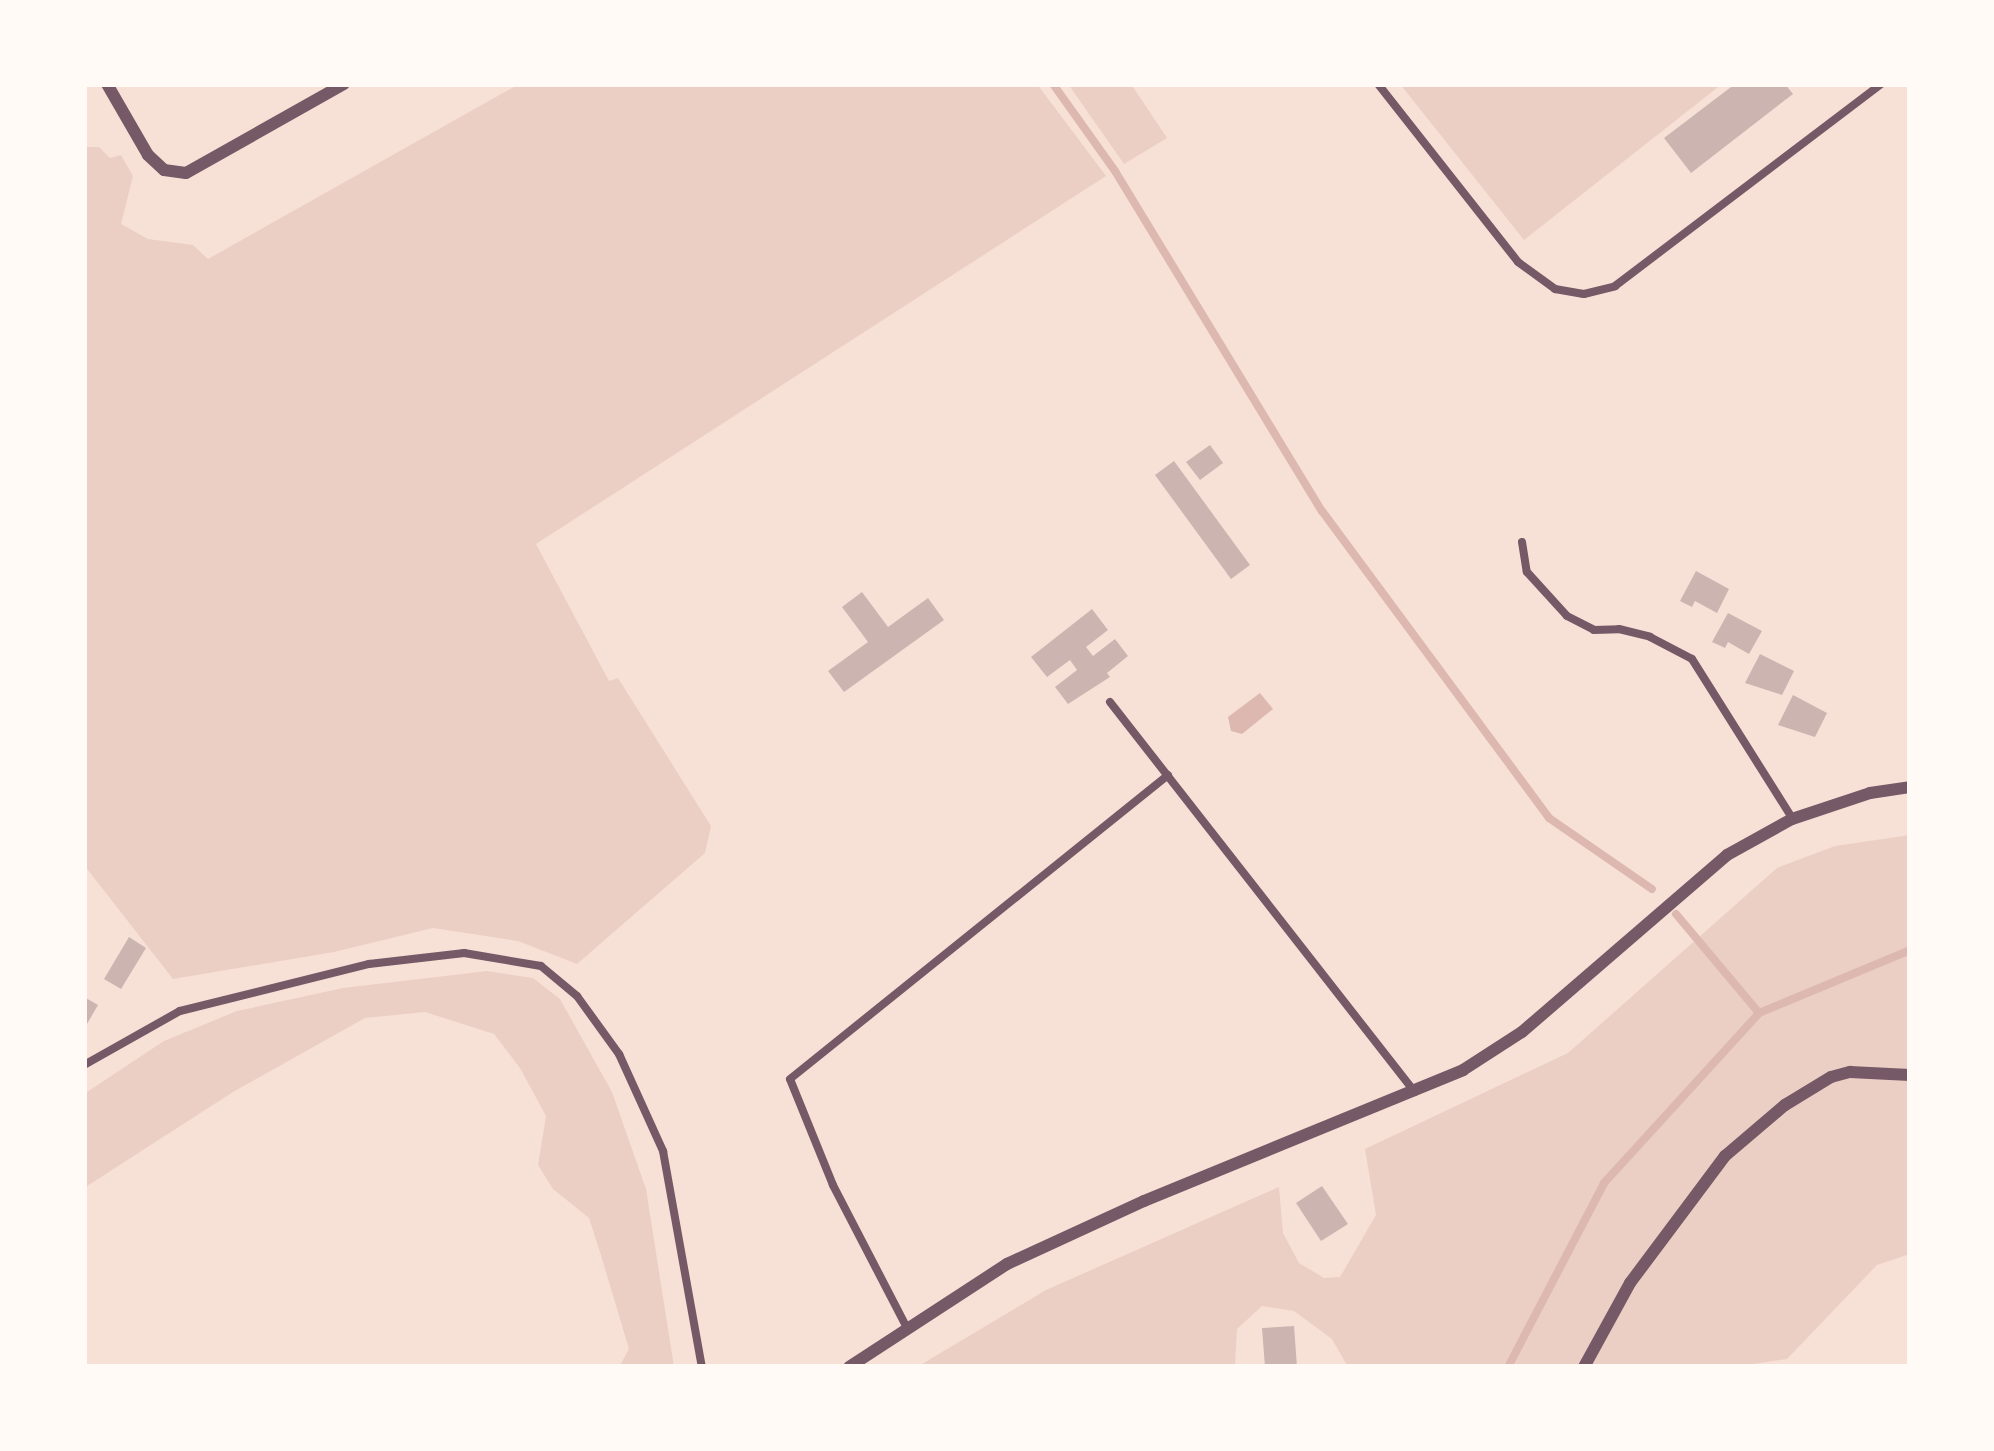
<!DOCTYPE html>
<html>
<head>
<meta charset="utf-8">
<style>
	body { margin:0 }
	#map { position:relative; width:1994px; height:1451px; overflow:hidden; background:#f7e1d7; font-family:"Work Sans",sans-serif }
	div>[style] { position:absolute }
	.green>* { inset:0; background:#ebcfc5 }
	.water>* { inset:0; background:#dcb8b0 }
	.stream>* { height:8px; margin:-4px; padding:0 4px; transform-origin:4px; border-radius:4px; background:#dcb8b0 }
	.building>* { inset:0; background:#ccb4b1 }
	.service>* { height:8px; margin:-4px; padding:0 4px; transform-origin:4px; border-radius:4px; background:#755966 }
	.minor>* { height:12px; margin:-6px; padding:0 6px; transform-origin:6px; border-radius:6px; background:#755966 }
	span { translate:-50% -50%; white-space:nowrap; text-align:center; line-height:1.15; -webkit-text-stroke:10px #fffaf5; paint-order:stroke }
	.frame { position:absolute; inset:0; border:87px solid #fffaf5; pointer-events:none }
</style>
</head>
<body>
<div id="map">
	<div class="green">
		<i style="clip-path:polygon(519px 84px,1037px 84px,1106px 176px,536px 544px,609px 681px,618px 678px,711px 826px,705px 853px,577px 964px,518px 941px,433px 928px,334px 952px,173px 979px,84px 865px,84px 147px,99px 147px,110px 158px,121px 155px,133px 176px,121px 224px,148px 239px,193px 245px,208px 259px)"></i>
		<i style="clip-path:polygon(1068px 84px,1131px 84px,1167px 138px,1124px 164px)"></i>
		<i style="clip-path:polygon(1400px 84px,1722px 84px,1524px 240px)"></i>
		<i style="clip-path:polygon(1910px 835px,1910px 1254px,1877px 1265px,1787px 1359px,1734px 1367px,1348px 1367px,1332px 1339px,1294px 1311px,1262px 1306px,1237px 1329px,1235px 1367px,917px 1367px,1046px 1290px,1279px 1187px,1283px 1233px,1299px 1263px,1324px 1278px,1340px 1277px,1376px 1215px,1365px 1149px,1568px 1053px,1777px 868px,1835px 846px)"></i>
		<i style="clip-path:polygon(487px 971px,533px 978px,560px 999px,612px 1092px,646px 1189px,674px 1367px,619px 1367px,629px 1349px,600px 1252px,589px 1218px,553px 1189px,538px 1165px,546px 1116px,520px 1068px,494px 1034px,425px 1012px,365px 1018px,233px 1092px,84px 1188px,84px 1094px,164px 1041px,237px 1011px,343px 988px)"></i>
	</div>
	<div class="water">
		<i style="clip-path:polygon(1260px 693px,1273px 709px,1242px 734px,1231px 731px,1228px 717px)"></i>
	</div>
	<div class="stream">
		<i style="left:1053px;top:84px;width:107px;rotate:54.5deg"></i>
		<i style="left:1115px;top:171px;width:398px;rotate:58.7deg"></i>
		<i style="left:1322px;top:511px;width:382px;rotate:53.5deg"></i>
		<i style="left:1549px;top:818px;width:125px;rotate:34.6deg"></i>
		<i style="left:1676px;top:914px;width:129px;rotate:50deg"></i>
		<i style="left:1508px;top:1367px;width:208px;rotate:-62.4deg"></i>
		<i style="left:1604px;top:1183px;width:230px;rotate:-47.6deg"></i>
		<i style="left:1759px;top:1013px;width:164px;rotate:-22.6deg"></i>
	</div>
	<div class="building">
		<i style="clip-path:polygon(1735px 84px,1785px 84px,1793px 94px,1691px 173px,1664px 138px)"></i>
		<i style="clip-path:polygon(1210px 445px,1223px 463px,1200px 480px,1186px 462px)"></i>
		<i style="clip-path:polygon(1174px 461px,1250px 565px,1231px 579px,1155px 475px)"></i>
		<i style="clip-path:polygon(1696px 571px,1729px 589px,1717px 613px,1695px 601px,1692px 607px,1680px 601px)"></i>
		<i style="clip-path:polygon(862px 592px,888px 627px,928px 598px,944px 620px,844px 692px,828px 671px,868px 642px,842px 607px)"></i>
		<i style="clip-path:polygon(1092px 609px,1108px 630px,1086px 647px,1093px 656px,1115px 639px,1128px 656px,1107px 673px,1110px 677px,1068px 704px,1055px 687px,1077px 670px,1070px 660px,1047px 677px,1031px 657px)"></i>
		<i style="clip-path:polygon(1728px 613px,1762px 631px,1749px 654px,1728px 642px,1725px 648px,1712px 642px)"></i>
		<i style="clip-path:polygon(1760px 654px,1794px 671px,1782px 695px,1745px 683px)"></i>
		<i style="clip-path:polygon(1793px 695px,1827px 713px,1815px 737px,1778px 725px)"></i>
		<i style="clip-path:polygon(129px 937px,146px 948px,121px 989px,104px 979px)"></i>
		<i style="clip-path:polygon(84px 997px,98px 1005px,84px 1029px)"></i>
		<i style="clip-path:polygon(1322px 1186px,1348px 1224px,1321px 1241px,1296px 1203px)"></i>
		<i style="clip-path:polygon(1294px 1326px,1297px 1367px,1265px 1367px,1262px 1328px)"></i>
	</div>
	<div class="service">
		<i style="left:1378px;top:84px;width:226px;rotate:51.8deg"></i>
		<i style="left:1518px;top:262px;width:46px;rotate:36.1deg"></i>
		<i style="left:1555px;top:289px;width:29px;rotate:10deg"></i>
		<i style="left:1584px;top:294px;width:32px;rotate:-14deg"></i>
		<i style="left:1615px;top:286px;width:334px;rotate:-37.2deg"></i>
		<i style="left:1522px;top:542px;width:30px;rotate:81deg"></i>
		<i style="left:1527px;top:572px;width:59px;rotate:47.7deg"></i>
		<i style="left:1567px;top:616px;width:30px;rotate:27deg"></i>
		<i style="left:1594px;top:630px;width:25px;rotate:-2deg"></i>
		<i style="left:1619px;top:629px;width:32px;rotate:14deg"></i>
		<i style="left:1650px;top:637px;width:47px;rotate:27.6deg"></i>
		<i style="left:1692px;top:659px;width:188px;rotate:57.8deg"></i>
		<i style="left:1110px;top:702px;width:495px;rotate:52deg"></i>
		<i style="left:84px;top:1065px;width:110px;rotate:-29.4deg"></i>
		<i style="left:180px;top:1011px;width:195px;rotate:-14deg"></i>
		<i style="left:369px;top:964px;width:96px;rotate:-6.6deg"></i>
		<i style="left:464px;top:953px;width:78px;rotate:9.6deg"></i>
		<i style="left:541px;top:966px;width:47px;rotate:39.8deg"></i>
		<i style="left:577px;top:996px;width:72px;rotate:54.1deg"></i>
		<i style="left:619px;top:1054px;width:107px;rotate:65.6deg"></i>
		<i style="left:663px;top:1151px;width:219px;rotate:79.8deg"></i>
		<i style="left:906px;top:1326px;width:159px;rotate:-117.4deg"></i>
		<i style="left:833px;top:1185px;width:114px;rotate:-112.1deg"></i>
		<i style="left:790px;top:1079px;width:485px;rotate:-38.8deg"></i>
	</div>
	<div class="minor">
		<i style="left:107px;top:84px;width:82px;rotate:60deg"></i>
		<i style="left:148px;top:155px;width:22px;rotate:43deg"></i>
		<i style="left:164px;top:170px;width:22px;rotate:8deg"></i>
		<i style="left:186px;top:173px;width:181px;rotate:-29.4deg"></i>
		<i style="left:849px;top:1367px;width:189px;rotate:-33.1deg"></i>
		<i style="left:1007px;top:1264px;width:151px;rotate:-24.7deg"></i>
		<i style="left:1144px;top:1201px;width:345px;rotate:-22.3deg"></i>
		<i style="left:1463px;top:1070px;width:70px;rotate:-32.8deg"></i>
		<i style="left:1522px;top:1032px;width:271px;rotate:-40.8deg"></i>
		<i style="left:1727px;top:855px;width:74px;rotate:-29deg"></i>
		<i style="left:1792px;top:819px;width:82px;rotate:-18.4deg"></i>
		<i style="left:1870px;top:793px;width:40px;rotate:-8.5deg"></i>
		<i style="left:1584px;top:1367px;width:96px;rotate:-61.3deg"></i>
		<i style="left:1630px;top:1283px;width:159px;rotate:-53.2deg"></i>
		<i style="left:1725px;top:1156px;width:79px;rotate:-40.4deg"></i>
		<i style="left:1785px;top:1105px;width:54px;rotate:-31.3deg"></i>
		<i style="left:1831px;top:1077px;width:20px;rotate:-15deg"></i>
		<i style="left:1850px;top:1072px;width:60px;rotate:2.9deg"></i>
	</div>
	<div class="frame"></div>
</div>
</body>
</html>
